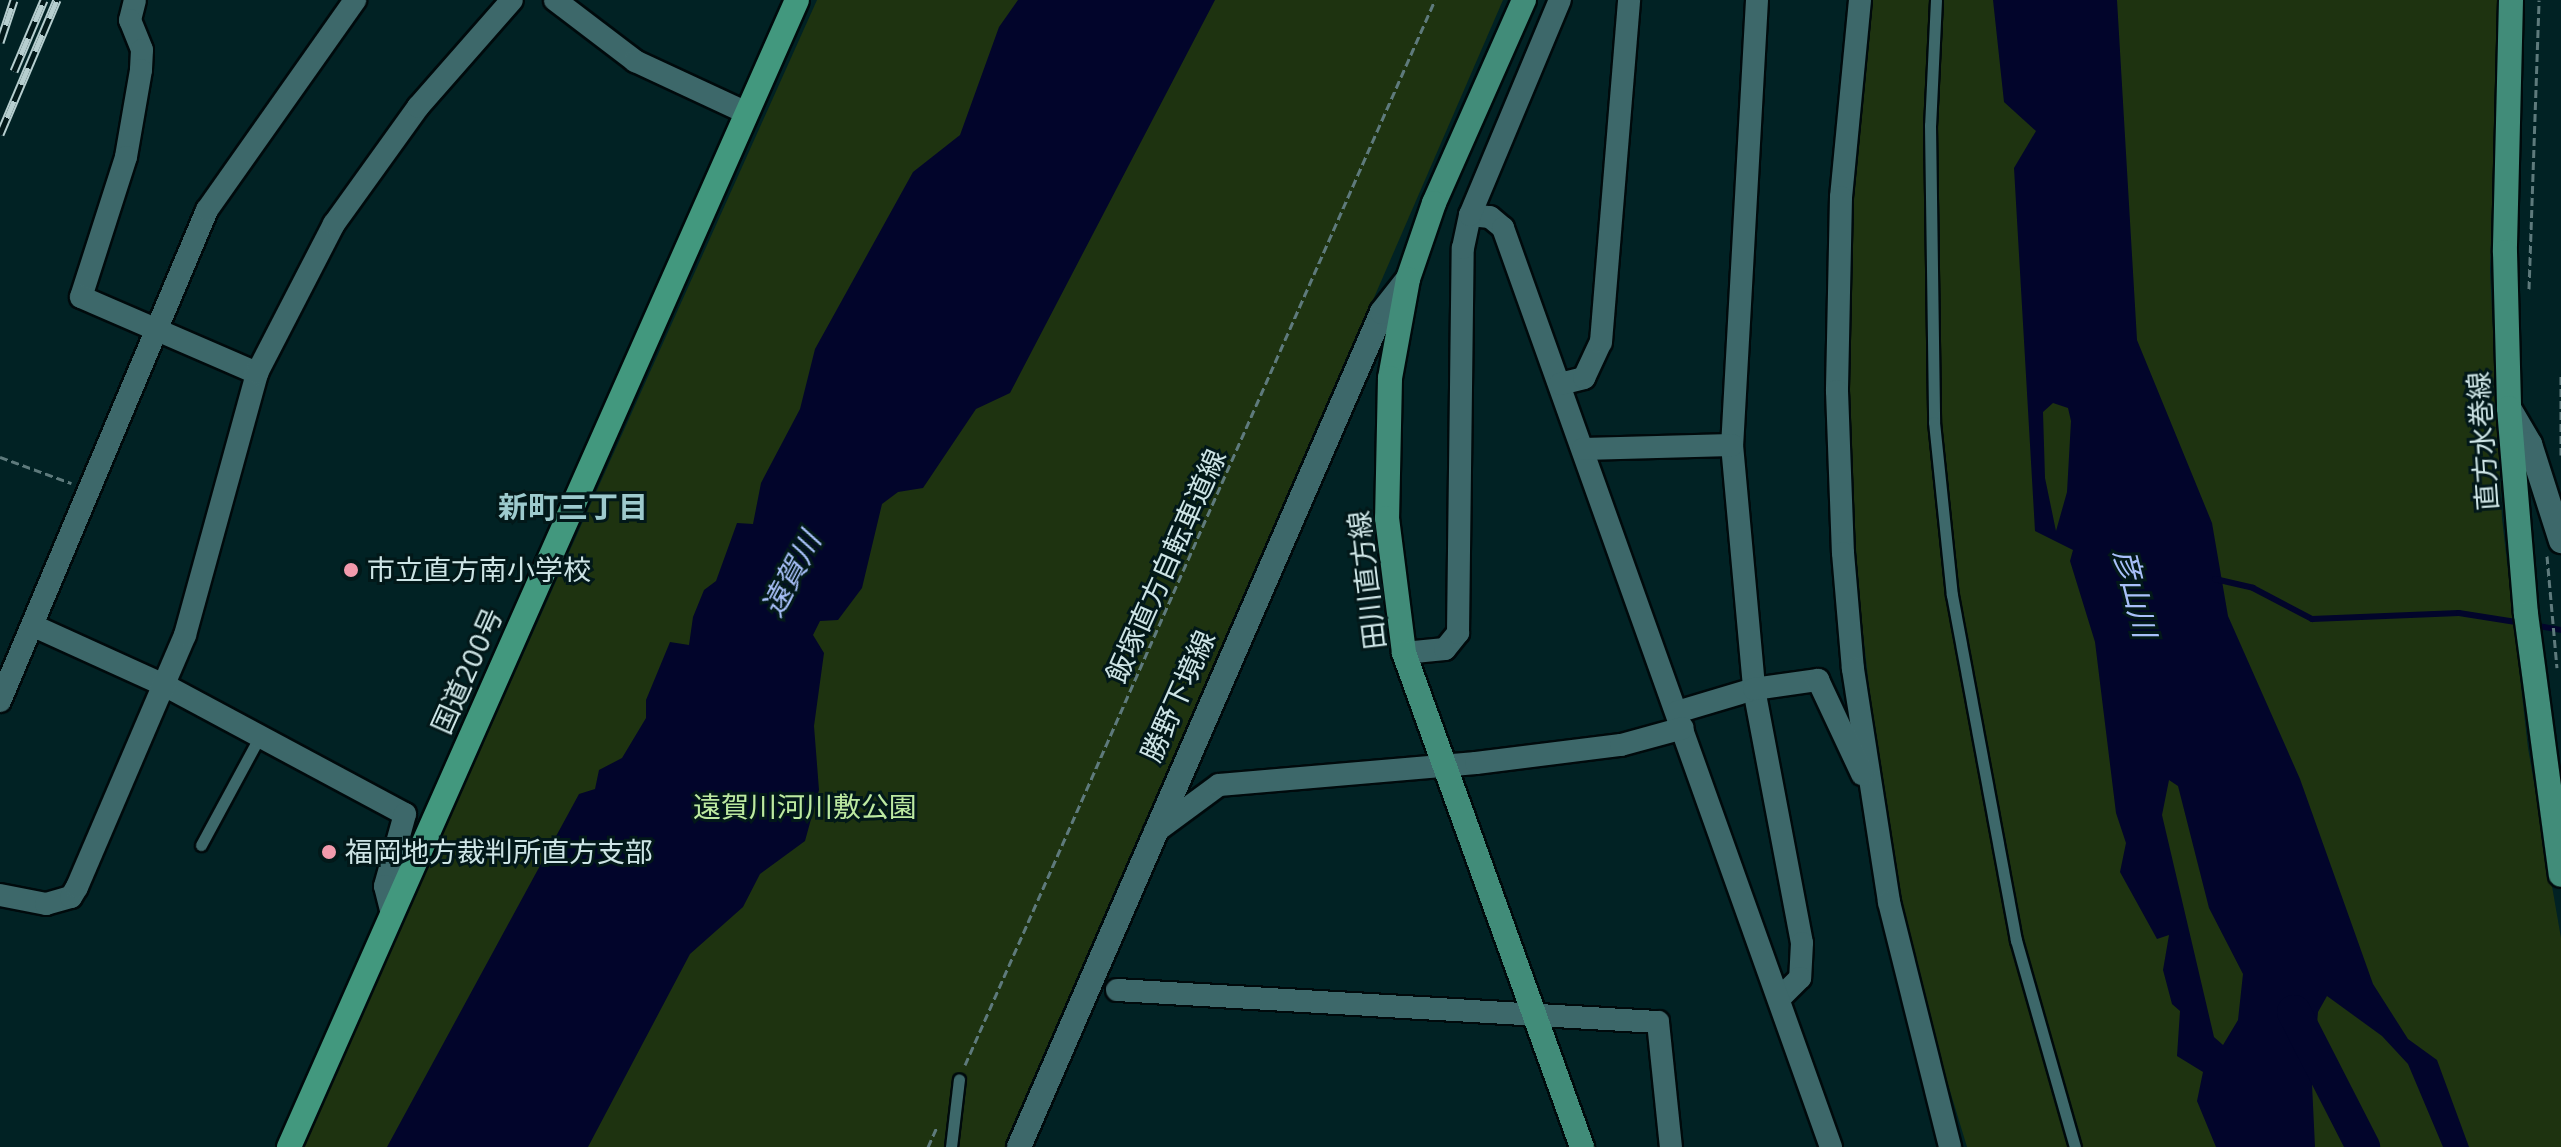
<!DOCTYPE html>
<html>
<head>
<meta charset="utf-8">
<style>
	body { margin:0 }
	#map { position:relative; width:2561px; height:1147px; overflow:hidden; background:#012224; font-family:"IBM Plex Sans","Noto Sans JP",sans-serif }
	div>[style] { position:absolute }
	.green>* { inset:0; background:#1e3310 }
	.water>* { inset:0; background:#02052b }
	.stream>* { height:6px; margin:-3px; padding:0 3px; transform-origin:3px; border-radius:3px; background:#02052b }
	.river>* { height:34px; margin:-17px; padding:0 17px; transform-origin:17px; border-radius:17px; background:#02052b }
	.path>* { height:3px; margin-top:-1.5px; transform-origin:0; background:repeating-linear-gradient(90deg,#5e7a7c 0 8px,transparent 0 12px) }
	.roads { filter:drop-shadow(2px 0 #000a0c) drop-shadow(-2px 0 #000a0c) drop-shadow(0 2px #000a0c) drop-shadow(0 -2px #000a0c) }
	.service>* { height:11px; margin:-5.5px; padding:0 5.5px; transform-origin:5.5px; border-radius:5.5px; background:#3d686a }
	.minor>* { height:22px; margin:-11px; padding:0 11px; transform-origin:11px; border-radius:11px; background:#3d686a }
	.tertiary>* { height:24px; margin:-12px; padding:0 12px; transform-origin:12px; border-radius:12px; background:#3d686a }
	.secondary>* { height:24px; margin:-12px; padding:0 12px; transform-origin:12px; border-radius:12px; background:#3d686a }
	.primary>* { height:24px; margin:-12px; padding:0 12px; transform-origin:12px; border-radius:12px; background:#418c79 }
	.trunk>* { height:24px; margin:-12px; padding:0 12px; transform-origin:12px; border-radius:12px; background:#42987e }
	.rail>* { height:9px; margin-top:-4.5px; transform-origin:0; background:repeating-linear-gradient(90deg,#021819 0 18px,#b6cecf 0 36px); box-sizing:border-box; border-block:2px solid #b6cecf }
	.dots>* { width:22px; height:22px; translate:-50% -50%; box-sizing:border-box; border:4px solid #021819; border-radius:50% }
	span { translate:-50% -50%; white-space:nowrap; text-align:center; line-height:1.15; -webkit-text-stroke:6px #021819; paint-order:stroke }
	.street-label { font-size:28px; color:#cde4e5 }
	.poi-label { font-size:28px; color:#cde4e5 }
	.left { translate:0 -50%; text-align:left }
	.park-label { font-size:28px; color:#bce9a1 }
	.neighbourhood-label { font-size:30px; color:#9dcacd; font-weight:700 }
	.water-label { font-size:30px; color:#a8c0f9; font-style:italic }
</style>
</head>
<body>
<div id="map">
	<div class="green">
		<i style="clip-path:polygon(817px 0,1503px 0,1006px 1147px,302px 1147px)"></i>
		<i style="clip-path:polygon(1867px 0,2499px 0,2490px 270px,2502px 518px,2528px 748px,2561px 938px,2561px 1147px,1967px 1147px,1920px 992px,1881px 795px,1859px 597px,1848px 419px,1850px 206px)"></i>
	</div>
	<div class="water">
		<i style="clip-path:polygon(1018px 0,1215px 0,1010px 393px,976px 409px,923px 488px,898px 492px,882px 504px,862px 588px,838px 620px,820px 621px,813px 635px,824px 653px,814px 726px,819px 790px,805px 841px,760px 874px,743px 907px,690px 954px,588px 1147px,387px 1147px,579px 794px,595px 789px,599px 770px,622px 758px,646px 718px,646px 700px,670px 642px,689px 645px,693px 617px,704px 590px,716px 581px,737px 523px,753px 524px,761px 483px,800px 409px,815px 349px,913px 172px,960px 135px,999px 27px)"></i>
		<i style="clip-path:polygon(evenodd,1993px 0,2117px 0,2137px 340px,2212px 523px,2228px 616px,2300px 779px,2373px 984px,2408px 1039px,2437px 1060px,2469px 1147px,2443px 1147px,2408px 1064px,2382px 1036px,2327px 996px,2318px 1012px,2312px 1084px,2315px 1147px,2216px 1147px,2197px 1101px,2203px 1072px,2177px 1056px,2180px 1011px,2172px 1004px,2163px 970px,2169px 935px,2157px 939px,2120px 872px,2126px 843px,2116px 813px,2095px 642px,2070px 561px,2073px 550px,2035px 531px,2014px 168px,2036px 131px,2004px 102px,1993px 0,2053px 403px,2068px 408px,2071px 421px,2067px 492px,2056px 531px,2045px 478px,2043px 412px,2053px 403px,1993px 0,2169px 780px,2178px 786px,2209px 908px,2243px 974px,2238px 1020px,2223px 1045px,2214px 1037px,2162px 815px,2169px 780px)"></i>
	</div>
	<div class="stream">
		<i style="left:2215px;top:579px;width:39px;rotate:13deg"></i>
		<i style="left:2253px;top:588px;width:67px;rotate:27.7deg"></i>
		<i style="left:2312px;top:619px;width:147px;rotate:-2.3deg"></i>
		<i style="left:2459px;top:613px;width:64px;rotate:9deg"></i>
		<i style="left:2533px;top:625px;width:28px;rotate:10deg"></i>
	</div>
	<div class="river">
		<i style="left:2294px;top:1012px;width:152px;rotate:62.9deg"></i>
	</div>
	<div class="path">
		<i style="left:2529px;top:289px;width:289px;rotate:-88deg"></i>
		<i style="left:2561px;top:376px;width:79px;rotate:90deg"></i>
		<i style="left:0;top:457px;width:76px;rotate:20.1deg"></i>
		<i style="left:2547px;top:556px;width:112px;rotate:84.9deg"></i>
		<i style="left:965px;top:1065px;width:1164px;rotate:-66.19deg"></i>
		<i style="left:928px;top:1147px;width:22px;rotate:-66deg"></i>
	</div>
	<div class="roads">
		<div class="service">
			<i style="left:1936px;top:0;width:125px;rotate:92.7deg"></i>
			<i style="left:1930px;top:125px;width:297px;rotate:89.2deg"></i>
			<i style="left:1934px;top:422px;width:174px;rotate:84.1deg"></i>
			<i style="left:1952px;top:595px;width:351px;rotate:79.5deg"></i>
			<i style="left:2016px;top:940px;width:215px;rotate:74.1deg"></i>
			<i style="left:201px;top:845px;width:124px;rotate:-61.6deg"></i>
			<i style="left:951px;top:1147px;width:68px;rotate:-83.3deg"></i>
		</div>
		<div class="minor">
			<i style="left:135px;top:0;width:21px;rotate:104deg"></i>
			<i style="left:130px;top:20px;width:32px;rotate:68deg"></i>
			<i style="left:142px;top:50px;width:20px;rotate:93deg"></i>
			<i style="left:141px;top:70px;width:88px;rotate:99.8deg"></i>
			<i style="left:126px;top:157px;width:147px;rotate:107.8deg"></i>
			<i style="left:81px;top:297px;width:192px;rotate:23.4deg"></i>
			<i style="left:555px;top:0;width:101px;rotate:37.3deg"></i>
			<i style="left:635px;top:61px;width:123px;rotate:24.9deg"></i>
			<i style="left:1757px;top:0;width:446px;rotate:93.2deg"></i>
			<i style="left:1732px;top:445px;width:245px;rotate:84.8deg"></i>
			<i style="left:1754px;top:689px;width:258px;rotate:79.3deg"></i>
			<i style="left:1802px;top:943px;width:35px;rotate:93deg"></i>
			<i style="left:1800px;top:978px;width:28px;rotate:135deg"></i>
			<i style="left:1860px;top:0;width:198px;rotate:95.5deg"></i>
			<i style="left:1841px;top:197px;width:194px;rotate:91.2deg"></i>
			<i style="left:1837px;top:391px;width:162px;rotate:87.9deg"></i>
			<i style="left:1843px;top:553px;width:116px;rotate:85.1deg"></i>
			<i style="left:1853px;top:669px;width:236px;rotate:81.2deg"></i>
			<i style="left:1889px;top:902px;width:252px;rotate:76deg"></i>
			<i style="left:1470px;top:215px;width:20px;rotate:6deg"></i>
			<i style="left:1490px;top:217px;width:17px;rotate:40deg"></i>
			<i style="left:1503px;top:228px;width:976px;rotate:70.36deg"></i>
			<i style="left:1560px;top:384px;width:25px;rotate:-14deg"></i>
			<i style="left:1584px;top:378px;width:40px;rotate:-65deg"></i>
			<i style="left:1601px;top:342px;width:343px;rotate:-85.3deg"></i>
			<i style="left:1583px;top:449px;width:149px;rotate:-1.5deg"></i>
			<i style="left:34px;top:626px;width:145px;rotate:24.4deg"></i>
			<i style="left:166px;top:686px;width:271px;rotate:28.2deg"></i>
			<i style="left:405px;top:814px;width:75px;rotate:105.5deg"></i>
			<i style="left:385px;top:886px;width:30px;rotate:76deg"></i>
			<i style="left:1404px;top:653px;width:41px;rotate:-5.6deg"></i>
			<i style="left:1445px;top:649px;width:21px;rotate:-51deg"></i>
			<i style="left:1458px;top:633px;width:385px;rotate:-89.3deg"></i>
			<i style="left:1463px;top:248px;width:34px;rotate:-78deg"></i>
			<i style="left:1470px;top:215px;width:233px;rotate:-67.3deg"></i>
			<i style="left:0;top:701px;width:533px;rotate:-67.14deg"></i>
			<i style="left:207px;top:210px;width:257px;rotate:-54.8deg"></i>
			<i style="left:1677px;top:712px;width:80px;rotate:-16.6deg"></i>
			<i style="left:1754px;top:689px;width:65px;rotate:-8deg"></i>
			<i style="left:1818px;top:680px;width:104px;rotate:64.9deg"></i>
			<i style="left:1155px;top:832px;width:79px;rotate:-36.3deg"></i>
			<i style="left:1219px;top:785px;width:258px;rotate:-4.9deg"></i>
			<i style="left:1476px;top:763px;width:146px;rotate:-7.1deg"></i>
			<i style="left:1621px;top:745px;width:64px;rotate:-15.3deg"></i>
			<i style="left:0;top:895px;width:47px;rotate:11.1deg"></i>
			<i style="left:46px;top:904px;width:26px;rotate:-16deg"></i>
			<i style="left:71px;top:897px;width:12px;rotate:-59deg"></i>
			<i style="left:77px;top:887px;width:274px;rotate:-66.8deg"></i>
			<i style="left:185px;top:635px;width:272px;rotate:-74.6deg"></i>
			<i style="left:257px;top:373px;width:168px;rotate:-62.7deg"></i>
			<i style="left:334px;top:224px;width:144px;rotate:-54.3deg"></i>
			<i style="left:418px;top:107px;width:142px;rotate:-48.7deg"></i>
			<i style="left:1117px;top:990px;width:542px;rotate:3.39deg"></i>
			<i style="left:1658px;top:1022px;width:126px;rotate:84.1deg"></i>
		</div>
		<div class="tertiary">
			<i style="left:2509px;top:408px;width:42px;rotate:59.7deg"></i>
			<i style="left:2530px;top:444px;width:102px;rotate:72.3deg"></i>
		</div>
		<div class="secondary">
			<i style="left:1019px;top:1147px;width:910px;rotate:-66.5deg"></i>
			<i style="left:1382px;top:312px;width:42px;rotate:-51.8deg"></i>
		</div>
		<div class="primary">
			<i style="left:1524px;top:0;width:222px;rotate:113.9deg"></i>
			<i style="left:1434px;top:203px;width:80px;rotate:108.9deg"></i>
			<i style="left:1408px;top:279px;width:101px;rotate:100.3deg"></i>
			<i style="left:1390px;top:378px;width:140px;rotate:91.2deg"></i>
			<i style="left:1387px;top:518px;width:136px;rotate:82.8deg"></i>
			<i style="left:1404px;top:653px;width:525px;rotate:70.18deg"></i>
			<i style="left:2511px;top:0;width:252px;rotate:91.4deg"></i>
			<i style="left:2505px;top:252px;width:156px;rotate:88.5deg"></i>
			<i style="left:2509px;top:408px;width:207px;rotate:85.3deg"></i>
			<i style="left:2526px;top:614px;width:263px;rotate:82.4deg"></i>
		</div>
		<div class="trunk">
			<i style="left:289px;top:1147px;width:1254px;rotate:-66.11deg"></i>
		</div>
	</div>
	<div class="rail">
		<i style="left:0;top:42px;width:44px;rotate:-71.6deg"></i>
		<i style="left:14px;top:71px;width:77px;rotate:-67.1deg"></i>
		<i style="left:0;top:134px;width:146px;rotate:-67deg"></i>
	</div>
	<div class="dots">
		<i style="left:351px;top:570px;background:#f29aac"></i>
		<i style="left:329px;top:852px;background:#f29aac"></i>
	</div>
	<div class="street-label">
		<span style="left:2483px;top:441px;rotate:-94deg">直方水巻線</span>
		<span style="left:1166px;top:566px;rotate:-66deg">飯塚直方自転車道線</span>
		<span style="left:1367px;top:580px;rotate:-97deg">田川直方線</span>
		<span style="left:467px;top:671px;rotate:-66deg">国道200号</span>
		<span style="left:1178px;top:696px;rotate:-66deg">勝野下境線</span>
	</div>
	<div class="poi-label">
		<span class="left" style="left:367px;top:570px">市立直方南小学校</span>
		<span class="left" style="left:345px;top:852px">福岡地方裁判所直方支部</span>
	</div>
	<div class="park-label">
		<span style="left:805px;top:807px">遠賀川河川敷公園</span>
	</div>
	<div class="neighbourhood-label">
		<span style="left:573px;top:507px">新町三丁目</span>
	</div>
	<div class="water-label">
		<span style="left:791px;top:574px;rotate:-62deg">遠賀川</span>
		<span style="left:2135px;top:593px;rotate:76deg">彦山川</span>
	</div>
</div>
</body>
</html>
